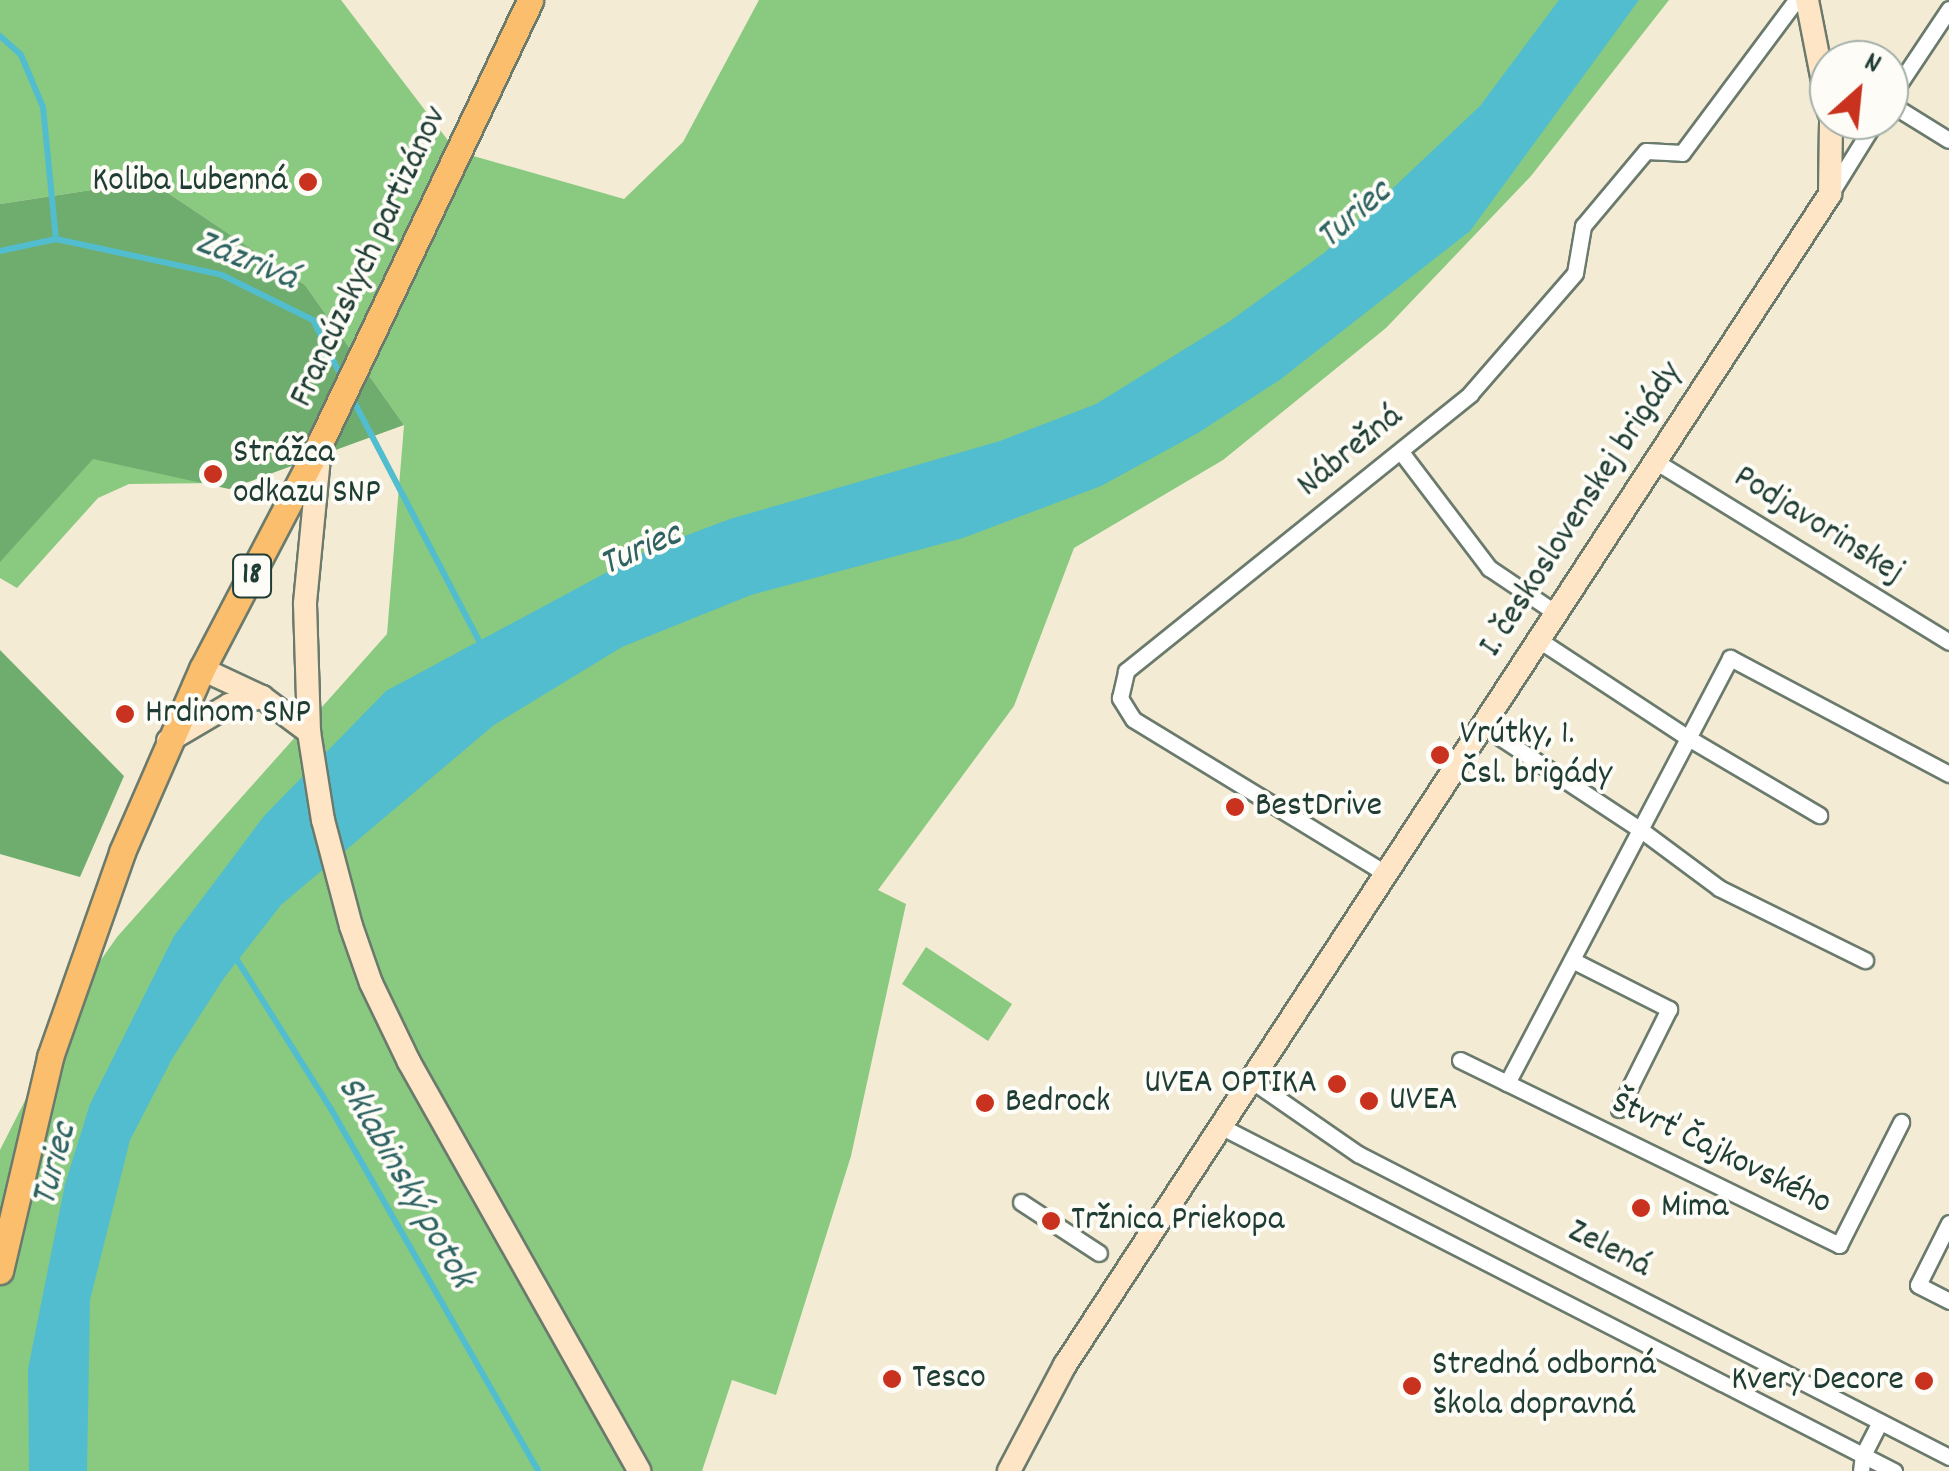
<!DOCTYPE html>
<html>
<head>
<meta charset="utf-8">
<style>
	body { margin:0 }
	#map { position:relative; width:1949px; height:1471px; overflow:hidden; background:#f4ebd5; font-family:Dekko,sans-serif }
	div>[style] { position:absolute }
	.green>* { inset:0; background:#89c980 }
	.forest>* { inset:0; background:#6ead6e }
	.water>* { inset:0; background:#52bdce }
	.stream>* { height:6px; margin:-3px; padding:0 3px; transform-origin:3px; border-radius:3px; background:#52bdce }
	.roads { filter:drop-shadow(2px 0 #6a7a6c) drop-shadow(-2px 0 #6a7a6c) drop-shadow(0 2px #6a7a6c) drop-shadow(0 -2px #6a7a6c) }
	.street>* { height:15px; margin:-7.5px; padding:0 7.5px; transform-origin:7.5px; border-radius:7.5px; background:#fff }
	.secondary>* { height:22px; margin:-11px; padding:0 11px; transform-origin:11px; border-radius:11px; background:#fde5c5 }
	.primary>* { height:25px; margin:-12.5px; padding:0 12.5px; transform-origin:12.5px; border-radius:12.5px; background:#fabe6d }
	.dots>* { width:28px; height:28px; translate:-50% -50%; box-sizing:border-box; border:5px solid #fdfcf7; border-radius:50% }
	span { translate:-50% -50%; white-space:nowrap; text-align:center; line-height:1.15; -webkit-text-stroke:8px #fdfcf7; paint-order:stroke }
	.shield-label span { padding:2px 8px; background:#fdfcf7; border:2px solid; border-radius:8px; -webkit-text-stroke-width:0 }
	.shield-label { font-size:32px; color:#1f3d34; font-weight:700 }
	.poi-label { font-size:35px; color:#1f3d34 }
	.right { translate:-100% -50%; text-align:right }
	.left { translate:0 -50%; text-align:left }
	.street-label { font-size:35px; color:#1f3d34 }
	.water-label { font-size:38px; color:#2e6362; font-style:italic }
	.north { position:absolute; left:1809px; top:40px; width:100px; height:100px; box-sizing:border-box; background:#fdfcf7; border:2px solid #a4b0a9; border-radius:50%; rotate:27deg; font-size:28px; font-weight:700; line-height:40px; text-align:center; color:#1f3d34 }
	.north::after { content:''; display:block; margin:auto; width:35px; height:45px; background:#c8321e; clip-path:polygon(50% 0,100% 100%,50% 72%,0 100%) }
</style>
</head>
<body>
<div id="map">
	<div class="green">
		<i style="clip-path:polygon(0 0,341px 0,456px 151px,624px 199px,683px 142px,759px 0,1669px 0,1531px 176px,1386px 328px,1223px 460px,1074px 548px,1014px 706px,878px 890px,906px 904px,851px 1156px,776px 1395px,732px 1380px,702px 1471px,0 1471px,0 1150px,84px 984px,117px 937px,387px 634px,404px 425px,305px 285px,150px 181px,0 204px)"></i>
		<i style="clip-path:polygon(66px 439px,218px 483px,129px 484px,98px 498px,17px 588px,0 578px,0 477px)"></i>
		<i style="clip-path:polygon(926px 947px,1012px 1004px,988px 1041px,902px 984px)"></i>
	</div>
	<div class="forest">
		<i style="clip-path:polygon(150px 181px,305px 285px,404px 425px,229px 489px,93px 459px,0 562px,0 204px)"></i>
		<i style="clip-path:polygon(0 650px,124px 776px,80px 877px,0 854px)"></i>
	</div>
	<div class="water">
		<i style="clip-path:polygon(1559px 0,1639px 0,1470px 231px,1281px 379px,1198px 433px,1101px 486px,963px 538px,751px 595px,622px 647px,494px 725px,281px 905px,224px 978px,172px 1059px,130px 1140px,90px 1300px,87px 1471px,29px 1471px,28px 1369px,65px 1184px,90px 1104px,174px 936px,264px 816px,386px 691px,650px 549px,730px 519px,1000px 441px,1096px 404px,1230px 321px,1324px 253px,1480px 106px)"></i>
	</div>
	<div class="stream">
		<i style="left:0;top:36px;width:28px;rotate:42deg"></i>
		<i style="left:21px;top:55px;width:56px;rotate:67.1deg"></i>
		<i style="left:43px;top:107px;width:133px;rotate:84.4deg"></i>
		<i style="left:0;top:251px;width:57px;rotate:-12.1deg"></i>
		<i style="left:56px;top:239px;width:170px;rotate:12.2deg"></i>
		<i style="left:222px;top:275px;width:102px;rotate:26.3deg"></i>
		<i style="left:313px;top:320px;width:65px;rotate:63.4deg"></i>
		<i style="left:350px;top:394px;width:287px;rotate:62.4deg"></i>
		<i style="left:234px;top:955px;width:182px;rotate:57.8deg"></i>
		<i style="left:331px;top:1109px;width:417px;rotate:60.2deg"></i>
	</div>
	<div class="roads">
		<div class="street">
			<i style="left:1889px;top:99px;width:108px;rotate:-56.3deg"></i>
			<i style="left:1889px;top:103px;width:70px;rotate:31.7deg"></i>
			<i style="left:1832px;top:191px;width:84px;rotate:-58.2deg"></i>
			<i style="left:1401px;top:452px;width:146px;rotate:52.8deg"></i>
			<i style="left:1489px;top:568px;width:81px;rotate:33.9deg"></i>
			<i style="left:1655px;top:461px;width:345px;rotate:31.6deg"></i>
			<i style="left:1539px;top:640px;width:181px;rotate:33.3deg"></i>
			<i style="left:1690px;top:739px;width:150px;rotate:30.5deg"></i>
			<i style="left:1483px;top:726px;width:189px;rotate:33.4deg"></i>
			<i style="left:1641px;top:830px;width:97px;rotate:36.6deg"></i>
			<i style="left:1719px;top:888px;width:163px;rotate:26.3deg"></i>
			<i style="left:1385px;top:873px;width:295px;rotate:-148.6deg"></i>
			<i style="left:1133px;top:719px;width:25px;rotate:-122deg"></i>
			<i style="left:1120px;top:698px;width:28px;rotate:-77deg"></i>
			<i style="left:1126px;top:671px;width:442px;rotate:-38.8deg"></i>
			<i style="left:1470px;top:394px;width:160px;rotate:-49deg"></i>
			<i style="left:1575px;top:273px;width:48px;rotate:-80.3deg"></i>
			<i style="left:1583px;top:226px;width:98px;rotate:-50deg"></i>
			<i style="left:1646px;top:151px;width:36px;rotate:3deg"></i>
			<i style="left:1682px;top:153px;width:191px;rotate:-53.3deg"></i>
			<i style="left:1572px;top:960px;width:109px;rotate:26.8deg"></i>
			<i style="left:1669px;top:1009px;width:112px;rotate:116.6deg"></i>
			<i style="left:1460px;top:1060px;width:422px;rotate:26deg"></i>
			<i style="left:1839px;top:1245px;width:138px;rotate:-63.2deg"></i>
			<i style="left:1251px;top:1080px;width:130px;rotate:34.7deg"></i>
			<i style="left:1358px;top:1154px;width:664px;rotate:27.14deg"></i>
			<i style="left:1507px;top:1083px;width:480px;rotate:-62.3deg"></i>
			<i style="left:1730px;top:658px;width:248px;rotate:27.9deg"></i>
			<i style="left:1222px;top:1127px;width:755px;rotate:27.11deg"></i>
			<i style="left:1021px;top:1202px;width:93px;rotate:33.2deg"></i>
			<i style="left:1949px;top:1223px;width:69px;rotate:116.6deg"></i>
			<i style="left:1918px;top:1285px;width:35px;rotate:27deg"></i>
			<i style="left:1861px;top:1471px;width:16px;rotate:-83deg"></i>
			<i style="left:1863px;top:1455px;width:37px;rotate:-63deg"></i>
		</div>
		<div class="secondary">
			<i style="left:1807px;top:0;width:114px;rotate:78.9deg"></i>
			<i style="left:320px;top:447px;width:158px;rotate:95.5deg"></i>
			<i style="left:305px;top:604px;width:128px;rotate:88.2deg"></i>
			<i style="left:309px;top:732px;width:89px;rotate:81deg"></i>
			<i style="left:323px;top:820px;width:110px;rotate:75.2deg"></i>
			<i style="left:351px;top:926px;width:60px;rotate:70.7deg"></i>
			<i style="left:371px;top:983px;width:88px;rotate:64.3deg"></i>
			<i style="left:409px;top:1062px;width:469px;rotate:60.6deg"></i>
			<i style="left:202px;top:669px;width:66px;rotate:25deg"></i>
			<i style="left:262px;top:697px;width:59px;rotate:36.7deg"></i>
			<i style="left:168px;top:741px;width:71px;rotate:-30.5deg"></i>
			<i style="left:229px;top:705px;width:34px;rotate:-14deg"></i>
			<i style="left:1009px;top:1471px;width:120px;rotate:-62.2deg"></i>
			<i style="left:1065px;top:1365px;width:1399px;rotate:-56.84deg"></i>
			<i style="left:1830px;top:194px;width:74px;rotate:-89.2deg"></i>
		</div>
		<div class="primary">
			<i style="left:0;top:1271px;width:220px;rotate:-76.8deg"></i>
			<i style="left:50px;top:1057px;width:217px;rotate:-70.6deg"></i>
			<i style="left:122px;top:852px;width:200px;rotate:-66.4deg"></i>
			<i style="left:202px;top:669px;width:255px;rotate:-62.4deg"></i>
			<i style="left:320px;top:443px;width:490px;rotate:-64.6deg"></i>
		</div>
	</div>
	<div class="dots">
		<i style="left:308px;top:182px;background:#c8321e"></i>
		<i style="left:213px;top:474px;background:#c8321e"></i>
		<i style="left:125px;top:714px;background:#c8321e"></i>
		<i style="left:1440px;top:755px;background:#c8321e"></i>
		<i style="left:1235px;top:807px;background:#c8321e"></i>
		<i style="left:1337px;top:1084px;background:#c8321e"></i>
		<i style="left:1369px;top:1101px;background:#c8321e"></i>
		<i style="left:985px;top:1103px;background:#c8321e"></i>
		<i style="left:1641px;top:1208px;background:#c8321e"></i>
		<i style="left:1051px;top:1221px;background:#c8321e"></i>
		<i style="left:892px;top:1379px;background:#c8321e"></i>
		<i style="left:1924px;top:1381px;background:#c8321e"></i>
		<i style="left:1412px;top:1386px;background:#c8321e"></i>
	</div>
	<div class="shield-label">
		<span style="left:252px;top:576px">18</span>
	</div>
	<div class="poi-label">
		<span class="right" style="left:288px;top:182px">Koliba Lubenná</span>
		<span class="left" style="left:233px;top:474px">Strážca<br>odkazu SNP</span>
		<span class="left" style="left:145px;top:714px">Hrdinom SNP</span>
		<span class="left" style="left:1460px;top:755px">Vrútky, 1.<br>Čsl. brigády</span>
		<span class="left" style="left:1255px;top:807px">BestDrive</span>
		<span class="right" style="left:1317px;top:1084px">UVEA OPTIKA</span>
		<span class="left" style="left:1389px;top:1101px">UVEA</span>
		<span class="left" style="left:1005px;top:1103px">Bedrock</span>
		<span class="left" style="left:1661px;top:1208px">Mima</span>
		<span class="left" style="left:1071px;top:1221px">Tržnica Priekopa</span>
		<span class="left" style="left:1432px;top:1386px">Stredná odborná<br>škola dopravná</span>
		<span class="left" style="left:912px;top:1379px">Tesco</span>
		<span class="right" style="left:1904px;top:1381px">Kvery Decore</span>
	</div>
	<div class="street-label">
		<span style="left:370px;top:257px;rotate:-65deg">Francúzskych partizánov</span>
		<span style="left:1351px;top:452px;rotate:-39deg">Nábrežná</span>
		<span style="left:1582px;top:510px;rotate:-57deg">I. československej brigády</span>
		<span style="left:1818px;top:526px;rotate:32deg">Podjavorinskej</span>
		<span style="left:1721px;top:1154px;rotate:26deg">Štvrť Čajkovského</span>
		<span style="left:1609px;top:1250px;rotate:27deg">Zelená</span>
	</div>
	<div class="water-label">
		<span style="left:1355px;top:216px;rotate:-41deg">Turiec</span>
		<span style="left:246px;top:262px;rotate:22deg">Zázrivá</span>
		<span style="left:641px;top:551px;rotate:-24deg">Turiec</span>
		<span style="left:56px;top:1165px;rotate:-75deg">Turiec</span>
		<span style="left:404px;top:1183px;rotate:60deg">Sklabinský potok</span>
	</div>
	<div class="north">N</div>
</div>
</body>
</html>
